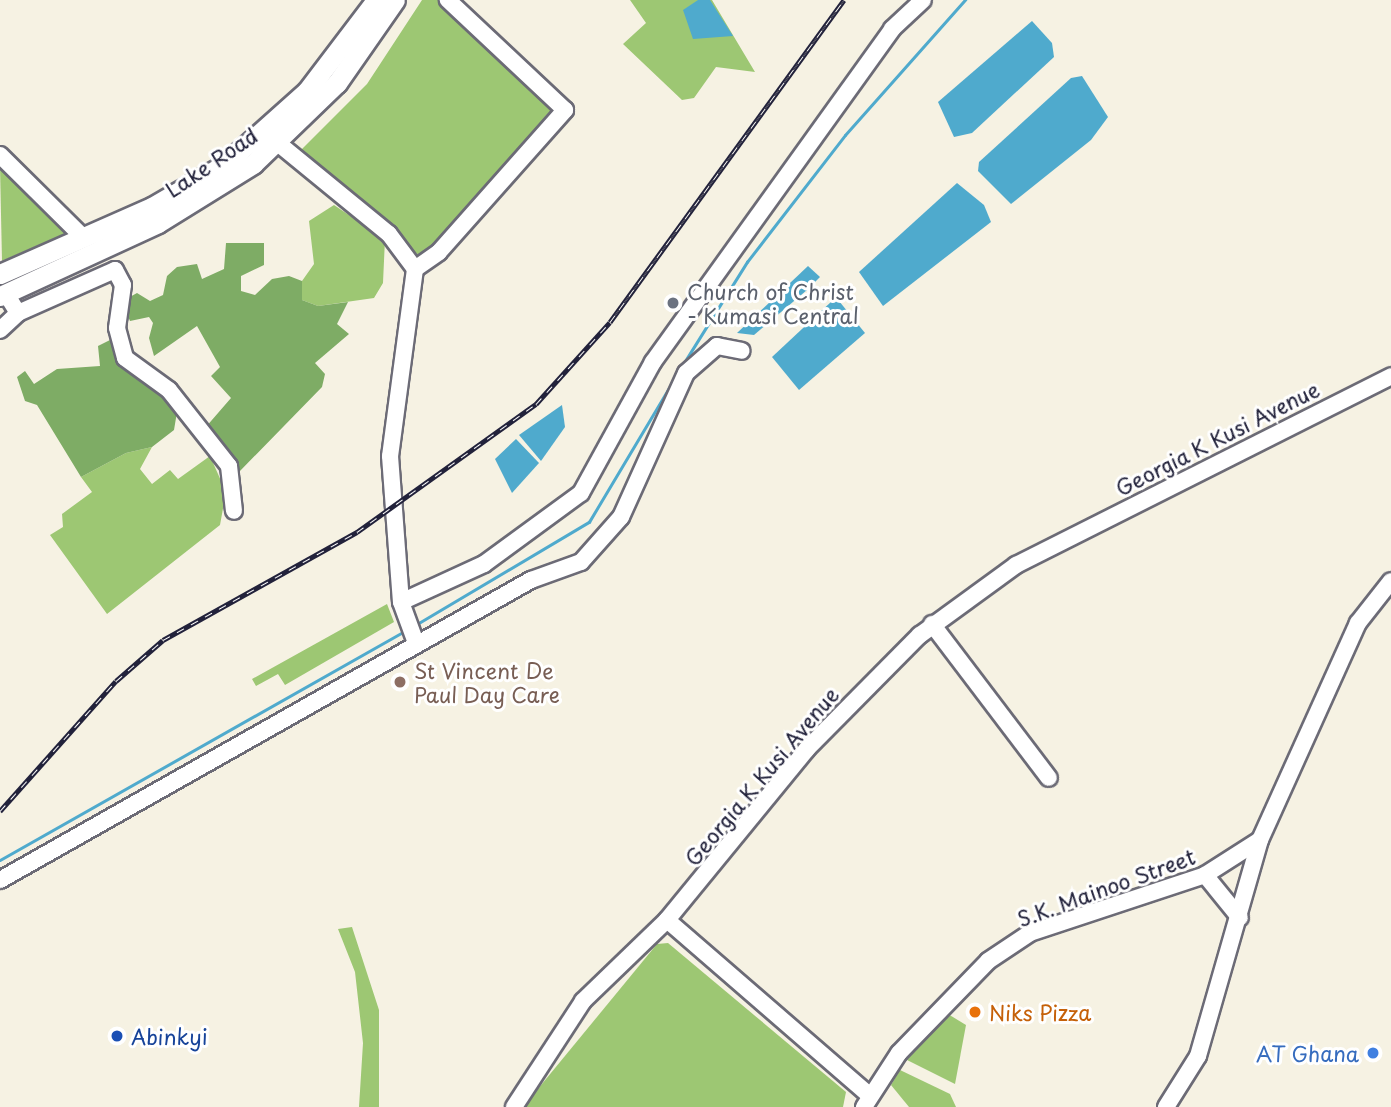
<!DOCTYPE html>
<html>
<head>
<meta charset="utf-8">
<style>
	body { margin:0 }
	#map { position:relative; width:1391px; height:1107px; overflow:hidden; background:#f6f2e3; font-family:"Playpen Sans",sans-serif }
	div>[style] { position:absolute }
	.green>* { inset:0; background:#9dc773 }
	.forest>* { inset:0; background:#7eac65 }
	.water>* { inset:0; background:#4faacd }
	.stream>* { height:2.5px; margin:-1.25px; padding:0 1.25px; transform-origin:1.25px; border-radius:1.25px; background:#4faacd }
	.roads { filter:drop-shadow(2px 0 #6c6b76) drop-shadow(-2px 0 #6c6b76) drop-shadow(0 2px #6c6b76) drop-shadow(0 -2px #6c6b76) }
	.minor>* { height:16px; margin:-8px; padding:0 8px; transform-origin:8px; border-radius:8px; background:#fff }
	.major>* { height:19px; margin:-9.5px; padding:0 9.5px; transform-origin:9.5px; border-radius:9.5px; background:#fff }
	.rail>* { height:5px; margin-top:-2.5px; transform-origin:0; background:repeating-linear-gradient(90deg,#fff 0 8px,#22223b 0 16px); box-sizing:border-box; border-block:2px solid #22223b }
	.dots>* { width:19px; height:19px; translate:-50% -50%; box-sizing:border-box; border:4px solid #fff; border-radius:50% }
	span { translate:-50% -50%; white-space:nowrap; text-align:center; line-height:1.15; -webkit-text-stroke:6px #fff; paint-order:stroke }
	.street-label { font-size:21px; color:#22223b }
	.worship-label { font-size:21px; color:#5b616d }
	.left { translate:0 -50%; text-align:left }
	.education-label { font-size:21px; color:#785e54 }
	.food-label { font-size:21px; color:#c56008 }
	.transit-label { font-size:21px; color:#164399 }
	.shop-label { font-size:21px; color:#366cbe }
	.right { translate:-100% -50%; text-align:right }
</style>
</head>
<body>
<div id="map">
	<div class="green">
		<i style="clip-path:polygon(422px 0,439px 0,559px 106px,423px 259px,300px 151px,367px 84px)"></i>
		<i style="clip-path:polygon(630px 0,712px 0,755px 72px,716px 67px,694px 98px,682px 100px,623px 44px,646px 23px)"></i>
		<i style="clip-path:polygon(0 166px,71px 231px,2px 261px)"></i>
		<i style="clip-path:polygon(334px 205px,385px 239px,383px 283px,374px 298px,318px 306px,302px 300px,302px 281px,314px 264px,309px 221px)"></i>
		<i style="clip-path:polygon(152px 447px,140px 469px,152px 484px,170px 470px,178px 479px,210px 456px,226px 492px,220px 525px,107px 614px,50px 535px,63px 527px,62px 514px,92px 492px,81px 477px,126px 453px)"></i>
		<i style="clip-path:polygon(387px 604px,394px 622px,285px 685px,278px 674px,256px 686px,252px 679px)"></i>
		<i style="clip-path:polygon(352px 927px,379px 1010px,379px 1107px,359px 1107px,363px 1043px,355px 972px,338px 929px)"></i>
		<i style="clip-path:polygon(668px 943px,846px 1092px,843px 1107px,523px 1107px,657px 944px)"></i>
		<i style="clip-path:polygon(943px 1011px,966px 1025px,955px 1084px,907px 1060px)"></i>
		<i style="clip-path:polygon(900px 1070px,950px 1094px,956px 1107px,909px 1107px,891px 1085px)"></i>
	</div>
	<div class="forest">
		<i style="clip-path:polygon(226px 243px,264px 243px,264px 265px,241px 276px,241px 291px,255px 295px,272px 279px,289px 276px,302px 281px,302px 300px,318px 306px,348px 302px,337px 324px,349px 334px,315px 363px,325px 374px,322px 387px,239px 472px,205px 428px,231px 398px,211px 376px,220px 367px,197px 326px,154px 356px,149px 338px,153px 323px,149px 317px,130px 321px,127px 314px,128px 298px,137px 293px,150px 301px,163px 295px,167px 276px,177px 267px,197px 264px,202px 279px,224px 269px)"></i>
		<i style="clip-path:polygon(114px 338px,177px 412px,174px 430px,152px 447px,126px 453px,81px 477px,37px 405px,25px 401px,17px 377px,25px 371px,34px 384px,57px 369px,100px 366px,98px 346px)"></i>
	</div>
	<div class="water">
		<i style="clip-path:polygon(698px 0,710px 0,733px 36px,693px 39px,683px 10px)"></i>
		<i style="clip-path:polygon(1032px 21px,1052px 43px,1054px 57px,972px 133px,954px 137px,938px 102px)"></i>
		<i style="clip-path:polygon(1082px 76px,1108px 117px,1091px 140px,1011px 204px,978px 171px,979px 162px,1071px 78px)"></i>
		<i style="clip-path:polygon(957px 183px,984px 205px,991px 222px,883px 306px,859px 272px)"></i>
		<i style="clip-path:polygon(808px 266px,820px 277px,807px 290px,754px 335px,737px 333px)"></i>
		<i style="clip-path:polygon(832px 301px,839px 301px,865px 333px,799px 390px,772px 357px)"></i>
		<i style="clip-path:polygon(562px 405px,565px 427px,541px 461px,519px 435px)"></i>
		<i style="clip-path:polygon(516px 439px,539px 463px,512px 493px,495px 459px)"></i>
	</div>
	<div class="stream">
		<i style="left:682px;top:366px;width:123px;rotate:-58deg"></i>
		<i style="left:747px;top:262px;width:160px;rotate:-52.3deg"></i>
		<i style="left:845px;top:135px;width:181px;rotate:-48.4deg"></i>
		<i style="left:417px;top:624px;width:200px;rotate:-30.7deg"></i>
		<i style="left:589px;top:522px;width:168px;rotate:-59.2deg"></i>
		<i style="left:0;top:860px;width:465px;rotate:-29.5deg"></i>
	</div>
	<div class="roads">
		<div class="minor">
			<i style="left:279px;top:144px;width:142px;rotate:39.3deg"></i>
			<i style="left:389px;top:234px;width:44px;rotate:53.4deg"></i>
			<i style="left:415px;top:269px;width:189px;rotate:97.6deg"></i>
			<i style="left:390px;top:456px;width:146px;rotate:85.7deg"></i>
			<i style="left:401px;top:602px;width:44px;rotate:69.9deg"></i>
			<i style="left:0;top:155px;width:118px;rotate:44.7deg"></i>
			<i style="left:415px;top:269px;width:29px;rotate:-35deg"></i>
			<i style="left:439px;top:252px;width:190px;rotate:-48.4deg"></i>
			<i style="left:565px;top:110px;width:161px;rotate:-136.8deg"></i>
			<i style="left:18px;top:313px;width:106px;rotate:-23.9deg"></i>
			<i style="left:115px;top:270px;width:17px;rotate:62deg"></i>
			<i style="left:123px;top:285px;width:43px;rotate:97.9deg"></i>
			<i style="left:117px;top:328px;width:31px;rotate:75deg"></i>
			<i style="left:125px;top:358px;width:54px;rotate:36deg"></i>
			<i style="left:169px;top:390px;width:97px;rotate:51.7deg"></i>
			<i style="left:229px;top:466px;width:45px;rotate:83.7deg"></i>
			<i style="left:0;top:330px;width:25px;rotate:-43deg"></i>
			<i style="left:18px;top:313px;width:22px;rotate:-122deg"></i>
			<i style="left:401px;top:602px;width:91px;rotate:-24.6deg"></i>
			<i style="left:484px;top:564px;width:120px;rotate:-36.2deg"></i>
			<i style="left:581px;top:493px;width:149px;rotate:-61.2deg"></i>
			<i style="left:653px;top:362px;width:410px;rotate:-54.3deg"></i>
			<i style="left:892px;top:29px;width:42px;rotate:-43.1deg"></i>
			<i style="left:932px;top:624px;width:193px;rotate:52.8deg"></i>
			<i style="left:1205px;top:875px;width:55px;rotate:50.9deg"></i>
			<i style="left:0;top:880px;width:610px;rotate:-29.47deg"></i>
			<i style="left:531px;top:580px;width:53px;rotate:-19.8deg"></i>
			<i style="left:581px;top:562px;width:60px;rotate:-48.4deg"></i>
			<i style="left:621px;top:517px;width:158px;rotate:-65.7deg"></i>
			<i style="left:686px;top:373px;width:41px;rotate:-41.1deg"></i>
			<i style="left:717px;top:346px;width:25px;rotate:11deg"></i>
			<i style="left:667px;top:920px;width:266px;rotate:40.9deg"></i>
			<i style="left:514px;top:1107px;width:126px;rotate:-56.9deg"></i>
			<i style="left:583px;top:1001px;width:117px;rotate:-44deg"></i>
			<i style="left:667px;top:920px;width:220px;rotate:-50.7deg"></i>
			<i style="left:806px;top:750px;width:162px;rotate:-45.3deg"></i>
			<i style="left:920px;top:635px;width:119px;rotate:-36.1deg"></i>
			<i style="left:1016px;top:565px;width:420px;rotate:-26.7deg"></i>
			<i style="left:864px;top:1107px;width:64px;rotate:-57.1deg"></i>
			<i style="left:899px;top:1053px;width:128px;rotate:-45.9deg"></i>
			<i style="left:988px;top:961px;width:50px;rotate:-33.7deg"></i>
			<i style="left:1030px;top:933px;width:184px;rotate:-18.3deg"></i>
			<i style="left:1205px;top:875px;width:65px;rotate:-32.5deg"></i>
			<i style="left:1166px;top:1107px;width:60px;rotate:-57.9deg"></i>
			<i style="left:1198px;top:1056px;width:225px;rotate:-74deg"></i>
			<i style="left:1260px;top:840px;width:238px;rotate:-65.7deg"></i>
			<i style="left:1358px;top:623px;width:53px;rotate:-51.8deg"></i>
		</div>
		<div class="major">
			<i style="left:0;top:274px;width:166px;rotate:-23.8deg"></i>
			<i style="left:152px;top:207px;width:83px;rotate:-30.3deg"></i>
			<i style="left:224px;top:165px;width:111px;rotate:-41.7deg"></i>
			<i style="left:307px;top:91px;width:114px;rotate:-52.8deg"></i>
			<i style="left:0;top:296px;width:174px;rotate:-24.8deg"></i>
			<i style="left:158px;top:223px;width:112px;rotate:-31.8deg"></i>
			<i style="left:253px;top:164px;width:117px;rotate:-44deg"></i>
			<i style="left:337px;top:83px;width:101px;rotate:-55.1deg"></i>
		</div>
	</div>
	<div class="rail">
		<i style="left:0;top:811px;width:174px;rotate:-48.3deg"></i>
		<i style="left:116px;top:681px;width:62px;rotate:-41.1deg"></i>
		<i style="left:163px;top:640px;width:222px;rotate:-29.1deg"></i>
		<i style="left:357px;top:532px;width:220px;rotate:-35.6deg"></i>
		<i style="left:536px;top:404px;width:110px;rotate:-47.9deg"></i>
		<i style="left:610px;top:322px;width:398px;rotate:-54deg"></i>
	</div>
	<div class="dots">
		<i style="left:673px;top:303px;background:#6b7280"></i>
		<i style="left:400px;top:682px;background:#8d6e63"></i>
		<i style="left:975px;top:1012px;background:#e8710a"></i>
		<i style="left:117px;top:1036px;background:#1a4fb4"></i>
		<i style="left:1373px;top:1053px;background:#3f7fe0"></i>
	</div>
	<div class="street-label">
		<span style="left:211px;top:162px;rotate:-34deg">Lake Road</span>
		<span style="left:1217px;top:438px;rotate:-27deg">Georgia K Kusi Avenue</span>
		<span style="left:761px;top:776px;rotate:-50deg">Georgia K Kusi Avenue</span>
		<span style="left:1106px;top:887px;rotate:-20deg">S.K. Mainoo Street</span>
	</div>
	<div class="worship-label">
		<span class="left" style="left:687px;top:303px">Church of Christ<br>- Kumasi Central</span>
	</div>
	<div class="education-label">
		<span class="left" style="left:414px;top:682px">St Vincent De<br>Paul Day Care</span>
	</div>
	<div class="food-label">
		<span class="left" style="left:989px;top:1012px">Niks Pizza</span>
	</div>
	<div class="transit-label">
		<span class="left" style="left:131px;top:1036px">Abinkyi</span>
	</div>
	<div class="shop-label">
		<span class="right" style="left:1359px;top:1053px">AT Ghana</span>
	</div>
</div>
</body>
</html>
